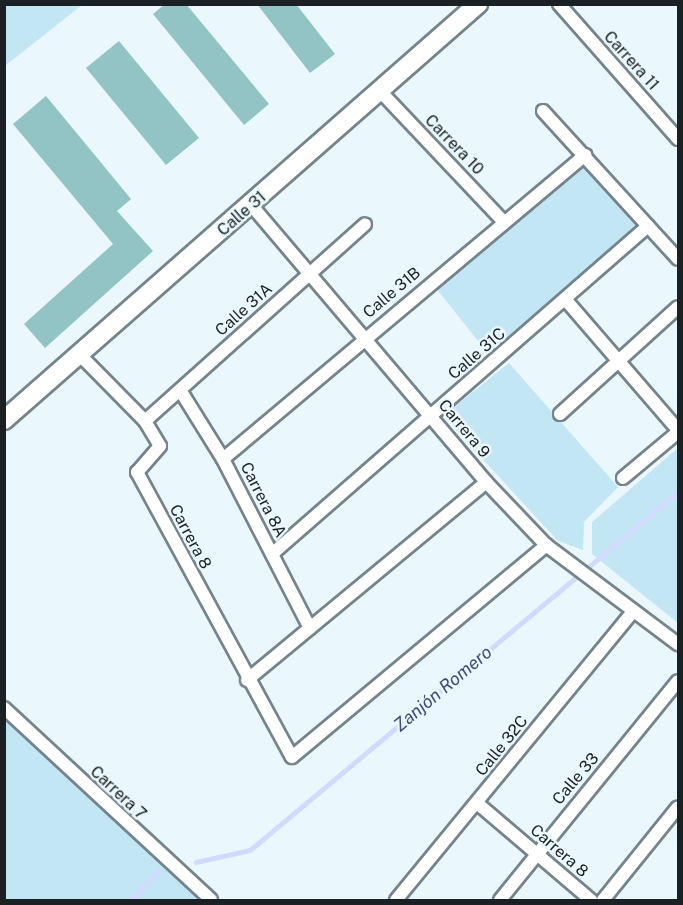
<!DOCTYPE html>
<html>
<head>
<meta charset="utf-8">
<style>
	body { margin:0 }
	#map { position:relative; width:683px; height:905px; overflow:hidden; background:#eaf8fe; font-family:"Public Sans",sans-serif }
	div>[style] { position:absolute }
	.green>* { inset:0; background:#c3e6f5 }
	.stream>* { height:4.5px; margin:-2.25px; padding:0 2.25px; transform-origin:2.25px; border-radius:2.25px; background:#d3daff }
	.building>* { inset:0; background:#92c3c5 }
	.roads { filter:drop-shadow(2px 0 #75848b) drop-shadow(-2px 0 #75848b) drop-shadow(0 2px #75848b) drop-shadow(0 -2px #75848b) }
	.street>* { height:12px; margin:-6px; padding:0 6px; transform-origin:6px; border-radius:6px; background:#fff }
	.secondary>* { height:18px; margin:-9px; padding:0 9px; transform-origin:9px; border-radius:9px; background:#fff }
	span { translate:-50% -50%; white-space:nowrap; text-align:center; line-height:1.15; -webkit-text-stroke:5px #eaf8fe; paint-order:stroke }
	.street-label { font-size:16px; color:#1a2023 }
	.water-label { font-size:18px; color:#43497a; font-style:italic }
	.frame { position:absolute; inset:0; border:6px solid #1a2023; pointer-events:none }
</style>
</head>
<body>
<div id="map">
	<div class="green">
		<i style="clip-path:polygon(5px 4px,82px 4px,82px 5px,5px 66px)"></i>
		<i style="clip-path:polygon(583px 165px,638px 227px,490px 356px,435px 287px)"></i>
		<i style="clip-path:polygon(509px 363px,618px 487px,584px 522px,583px 550px,558px 541px,443px 416px)"></i>
		<i style="clip-path:polygon(678px 448px,678px 623px,592px 554px,592px 522px)"></i>
		<i style="clip-path:polygon(4px 714px,209px 899px,5px 900px)"></i>
	</div>
	<div class="stream">
		<i style="left:196px;top:862px;width:55px;rotate:-12.5deg"></i>
		<i style="left:250px;top:850px;width:558px;rotate:-39.91deg"></i>
		<i style="left:131px;top:900px;width:40px;rotate:-47deg"></i>
	</div>
	<div class="building">
		<i style="clip-path:polygon(165px 4px,186px 4px,269px 104px,244px 125px,153px 14px)"></i>
		<i style="clip-path:polygon(257px 4px,296px 4px,335px 54px,310px 73px)"></i>
		<i style="clip-path:polygon(119px 41px,199px 138px,166px 165px,86px 68px)"></i>
		<i style="clip-path:polygon(46px 96px,131px 199px,117px 211px,153px 251px,45px 348px,24px 324px,113px 244px,13px 124px)"></i>
	</div>
	<div class="roads">
		<div class="street">
			<i style="left:559px;top:4px;width:180px;rotate:48.6deg"></i>
			<i style="left:380px;top:91px;width:180px;rotate:46.6deg"></i>
			<i style="left:543px;top:111px;width:200px;rotate:47.6deg"></i>
			<i style="left:252px;top:206px;width:362px;rotate:49.7deg"></i>
			<i style="left:486px;top:482px;width:87px;rotate:46.4deg"></i>
			<i style="left:546px;top:545px;width:165px;rotate:36.9deg"></i>
			<i style="left:565px;top:299px;width:173px;rotate:49.2deg"></i>
			<i style="left:80px;top:355px;width:93px;rotate:45.4deg"></i>
			<i style="left:145px;top:421px;width:29px;rotate:59deg"></i>
			<i style="left:160px;top:446px;width:35px;rotate:131deg"></i>
			<i style="left:137px;top:472px;width:324px;rotate:61.5deg"></i>
			<i style="left:292px;top:757px;width:331px;rotate:-39.8deg"></i>
			<i style="left:180px;top:390px;width:81px;rotate:58.1deg"></i>
			<i style="left:223px;top:459px;width:190px;rotate:62.8deg"></i>
			<i style="left:560px;top:414px;width:159px;rotate:-42.2deg"></i>
			<i style="left:145px;top:421px;width:295px;rotate:-41.8deg"></i>
			<i style="left:223px;top:459px;width:473px;rotate:-40deg"></i>
			<i style="left:623px;top:478px;width:72px;rotate:-39.9deg"></i>
			<i style="left:272px;top:554px;width:499px;rotate:-41.1deg"></i>
			<i style="left:247px;top:680px;width:310px;rotate:-39.6deg"></i>
			<i style="left:4px;top:708px;width:282px;rotate:42.8deg"></i>
			<i style="left:477px;top:803px;width:150px;rotate:40.4deg"></i>
			<i style="left:396px;top:900px;width:374px;rotate:-50.6deg"></i>
			<i style="left:500px;top:900px;width:282px;rotate:-50.9deg"></i>
			<i style="left:603px;top:900px;width:119px;rotate:-51.1deg"></i>
		</div>
		<div class="secondary">
			<i style="left:4px;top:420px;width:631px;rotate:-41.27deg"></i>
		</div>
	</div>
	<div class="street-label">
		<span style="left:631px;top:61px;rotate:48deg">Carrera 11</span>
		<span style="left:454px;top:145px;rotate:46deg">Carrera 10</span>
		<span style="left:242px;top:214px;rotate:-41deg">Calle 31</span>
		<span style="left:392px;top:293px;rotate:-40deg">Calle 31B</span>
		<span style="left:244px;top:310px;rotate:-42deg">Calle 31A</span>
		<span style="left:477px;top:354px;rotate:-41deg">Calle 31C</span>
		<span style="left:464px;top:429px;rotate:50deg">Carrera 9</span>
		<span style="left:263px;top:500px;rotate:63deg">Carrera 8A</span>
		<span style="left:190px;top:537px;rotate:62deg">Carrera 8</span>
		<span style="left:502px;top:746px;rotate:-51deg">Calle 32C</span>
		<span style="left:576px;top:779px;rotate:-50deg">Calle 33</span>
		<span style="left:118px;top:793px;rotate:43deg">Carrera 7</span>
		<span style="left:559px;top:851px;rotate:41deg">Carrera 8</span>
	</div>
	<div class="water-label">
		<span style="left:443px;top:689px;rotate:-40deg">Zanjón Romero</span>
	</div>
	<div class="frame"></div>
</div>
</body>
</html>
